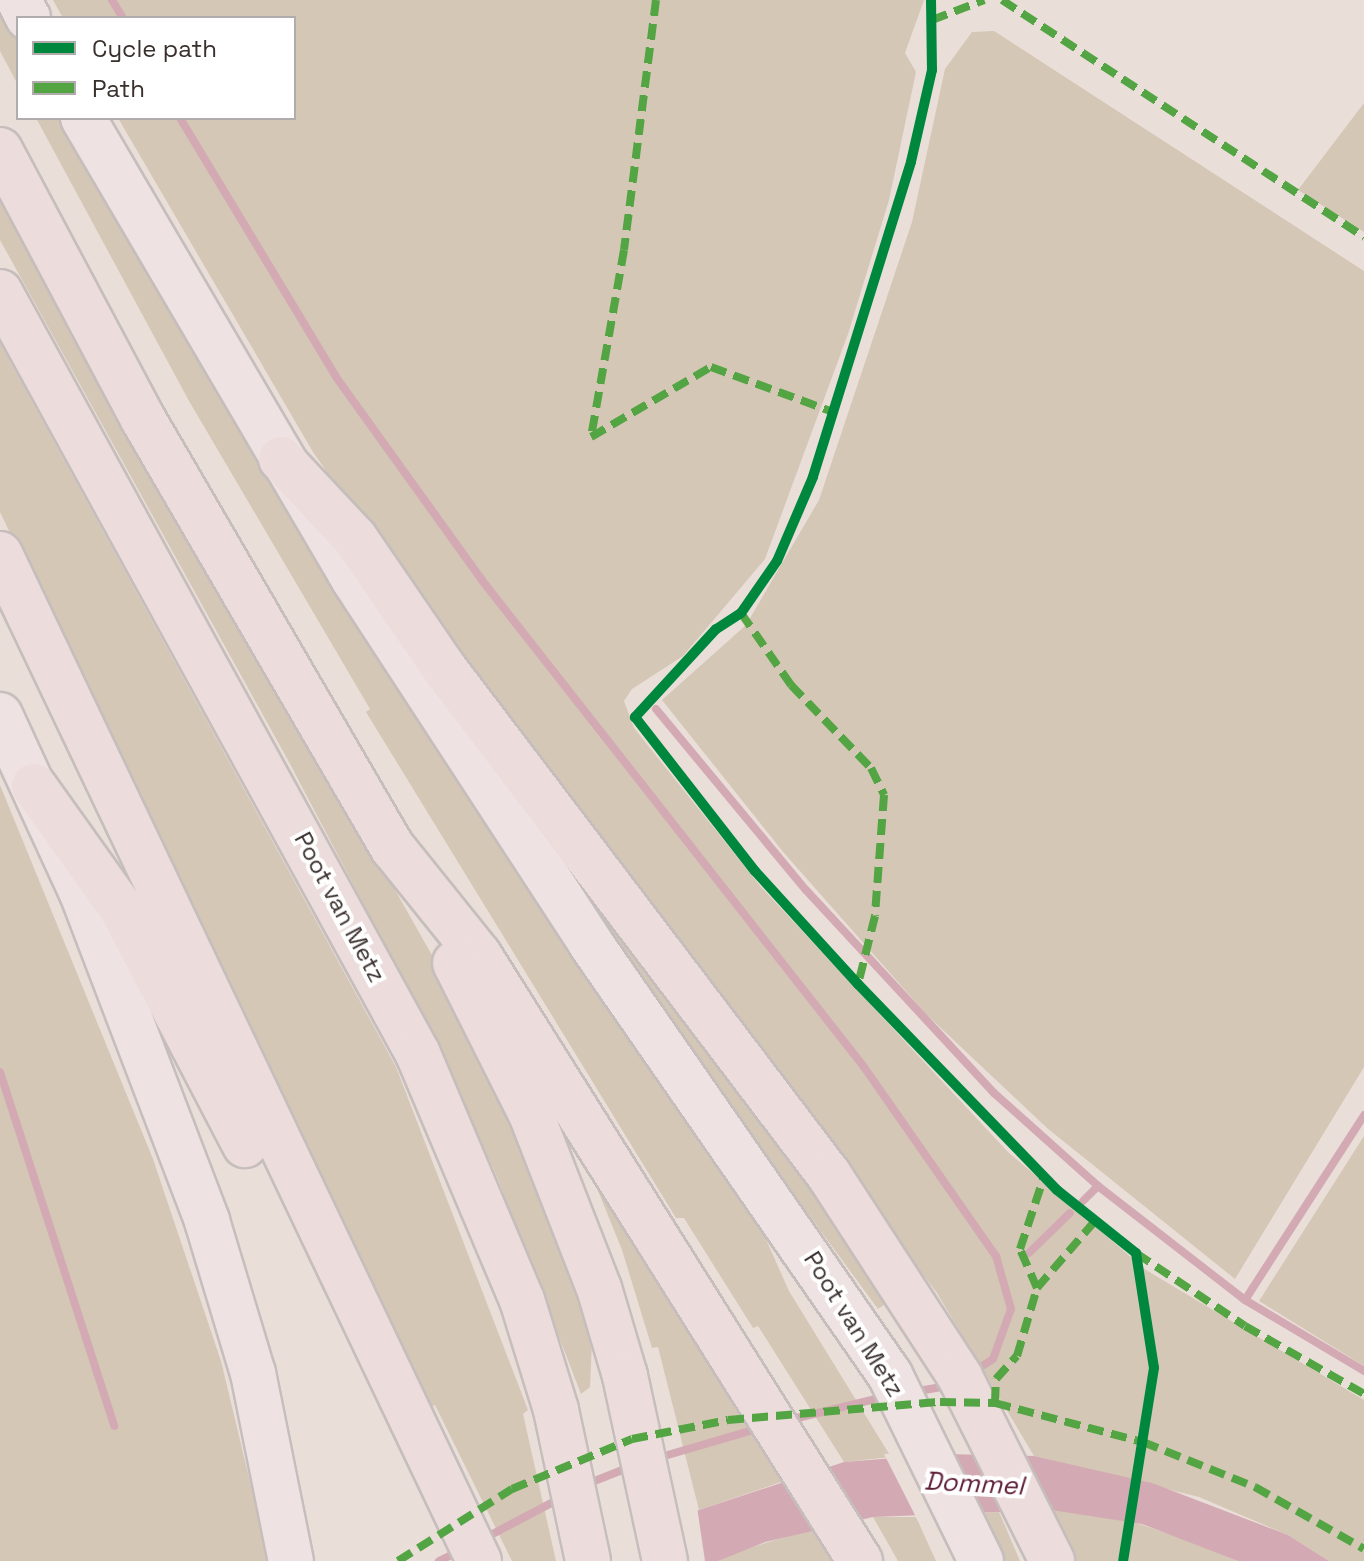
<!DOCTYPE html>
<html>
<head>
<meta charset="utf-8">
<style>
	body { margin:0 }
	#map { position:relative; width:1364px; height:1561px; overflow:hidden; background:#eaded9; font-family:"Space Grotesk",sans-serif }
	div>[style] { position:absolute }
	.green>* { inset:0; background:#d5c7b5 }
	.water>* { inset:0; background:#d3aab3 }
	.pier>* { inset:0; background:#eaded9 }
	.stream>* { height:8px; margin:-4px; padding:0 4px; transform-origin:4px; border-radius:4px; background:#d3aab3 }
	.roads { filter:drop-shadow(2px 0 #c5bebc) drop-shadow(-2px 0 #c5bebc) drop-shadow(0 2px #c5bebc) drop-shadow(0 -2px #c5bebc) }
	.trunk>* { height:44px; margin:-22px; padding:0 22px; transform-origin:22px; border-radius:22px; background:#efe2e2 }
	.motorway>* { height:44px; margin:-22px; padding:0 22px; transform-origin:22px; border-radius:22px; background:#ecdddc }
	.quiet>* { height:8px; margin-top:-4px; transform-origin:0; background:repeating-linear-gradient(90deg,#53a443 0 16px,transparent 0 24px) }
	.cycleway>* { height:10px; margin:-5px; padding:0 5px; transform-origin:5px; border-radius:5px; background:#00873e }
	span { translate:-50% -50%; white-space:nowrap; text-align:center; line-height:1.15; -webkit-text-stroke:8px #fff; paint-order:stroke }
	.street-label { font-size:24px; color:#39302d }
	.water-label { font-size:26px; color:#5e1d36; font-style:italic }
	.legend { position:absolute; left:16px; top:16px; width:280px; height:104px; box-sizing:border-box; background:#fff; border:2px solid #b0acab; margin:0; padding:10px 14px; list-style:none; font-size:24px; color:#39302d }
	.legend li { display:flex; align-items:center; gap:16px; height:40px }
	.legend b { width:40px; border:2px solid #b0acab }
</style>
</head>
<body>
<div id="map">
	<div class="green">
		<i style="clip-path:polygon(0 0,18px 30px,18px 85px,0 51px)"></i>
		<i style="clip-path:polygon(53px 0,924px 0,905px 53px,916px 72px,889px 200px,848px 334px,765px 559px,683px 656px,632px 689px,624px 701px,634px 728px,761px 887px,1008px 1152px,1146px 1270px,1364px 1400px,1364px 1561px,1329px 1561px,1288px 1535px,1199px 1497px,1034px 1456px,937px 1293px,444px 641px,313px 452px,118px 118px,294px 118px,294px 18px,63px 18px)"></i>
		<i style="clip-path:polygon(994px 31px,1364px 271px,1364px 1067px,1235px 1279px,1047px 1128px,927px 1015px,784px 853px,662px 700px,746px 625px,819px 500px,912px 222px,945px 69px,972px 32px)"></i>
		<i style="clip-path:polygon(1364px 103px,1364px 232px,1298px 190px)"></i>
		<i style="clip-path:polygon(36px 118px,66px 118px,739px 1179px,789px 1291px,891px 1457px,844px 1462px,758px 1326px,753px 1328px,684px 1218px,676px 1218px,366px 712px,370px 709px,189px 401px)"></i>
		<i style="clip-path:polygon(0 193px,475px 1031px,593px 1317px,590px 1387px,581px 1394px,498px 1179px,438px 1046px,289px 762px,0 240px)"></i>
		<i style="clip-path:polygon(0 343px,396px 1067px,528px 1410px,523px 1414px,556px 1561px,512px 1561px,435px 1405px,426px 1409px,0 512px)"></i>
		<i style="clip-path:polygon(410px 627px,726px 1049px,888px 1302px,878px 1309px,604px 936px)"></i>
		<i style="clip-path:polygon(0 785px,153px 1159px,221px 1361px,269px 1561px,0 1561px)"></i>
		<i style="clip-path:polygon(569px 1119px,787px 1480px,699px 1510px,658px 1347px,652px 1348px,622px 1250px)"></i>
		<i style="clip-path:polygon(1364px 1136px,1364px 1366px,1259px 1301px)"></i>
		<i style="clip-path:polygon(1050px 1509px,1125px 1521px,1118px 1561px,1075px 1561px)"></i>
		<i style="clip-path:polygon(999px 1512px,1020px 1561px,1004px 1561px,985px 1513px)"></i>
		<i style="clip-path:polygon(873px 1517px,916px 1517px,936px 1561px,898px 1561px)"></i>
		<i style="clip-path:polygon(1134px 1522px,1197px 1544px,1238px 1561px,1128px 1561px)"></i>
		<i style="clip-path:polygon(815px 1528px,836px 1561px,718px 1561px,736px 1552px)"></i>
	</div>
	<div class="water">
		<i style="clip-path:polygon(945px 1454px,1034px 1456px,1152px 1483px,1288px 1535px,1329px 1561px,1238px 1561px,1142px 1524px,1051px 1510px,873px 1517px,765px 1542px,718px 1561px,583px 1561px,699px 1510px,844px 1462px)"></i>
	</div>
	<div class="pier">
		<i style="clip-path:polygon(953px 1450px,984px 1517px,918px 1521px,884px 1454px)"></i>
		<i style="clip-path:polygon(697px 1507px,705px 1561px,579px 1561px,581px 1557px)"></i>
	</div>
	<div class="stream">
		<i style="left:112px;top:0;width:21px;rotate:59deg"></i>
		<i style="left:180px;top:118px;width:302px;rotate:58.9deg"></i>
		<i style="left:336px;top:377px;width:249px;rotate:54.3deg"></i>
		<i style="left:481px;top:579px;width:620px;rotate:51.87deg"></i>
		<i style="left:864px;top:1067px;width:231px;rotate:55.1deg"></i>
		<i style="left:996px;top:1256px;width:55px;rotate:74.2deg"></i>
		<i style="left:1011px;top:1309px;width:53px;rotate:109.8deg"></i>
		<i style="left:993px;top:1359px;width:24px;rotate:147deg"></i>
		<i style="left:656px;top:709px;width:235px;rotate:50.4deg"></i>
		<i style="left:806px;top:890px;width:277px;rotate:47.2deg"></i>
		<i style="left:994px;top:1093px;width:140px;rotate:41.8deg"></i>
		<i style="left:1098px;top:1186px;width:186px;rotate:37.8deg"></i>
		<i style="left:1245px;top:1300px;width:139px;rotate:30.8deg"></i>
		<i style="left:0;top:1072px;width:372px;rotate:72.1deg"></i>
		<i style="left:1083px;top:1201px;width:21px;rotate:-45deg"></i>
		<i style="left:1029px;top:1253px;width:57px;rotate:-44.3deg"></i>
		<i style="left:1245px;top:1300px;width:220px;rotate:-57.2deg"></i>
		<i style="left:913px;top:1392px;width:39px;rotate:-10deg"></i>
		<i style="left:789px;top:1420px;width:98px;rotate:-13.6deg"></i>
		<i style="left:654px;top:1459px;width:110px;rotate:-16.3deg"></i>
		<i style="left:587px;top:1484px;width:46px;rotate:-21.6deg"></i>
		<i style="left:485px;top:1538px;width:86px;rotate:-27.8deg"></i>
		<i style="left:439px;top:1561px;width:25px;rotate:-26deg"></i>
	</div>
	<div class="roads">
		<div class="trunk">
			<i style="left:19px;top:0;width:20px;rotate:63deg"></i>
			<i style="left:83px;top:118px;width:536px;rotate:59.6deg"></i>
			<i style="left:354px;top:580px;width:434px;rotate:56.9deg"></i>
			<i style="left:591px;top:944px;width:525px;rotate:55.25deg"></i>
			<i style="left:890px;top:1375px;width:207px;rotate:63.9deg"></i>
			<i style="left:0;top:715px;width:196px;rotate:65.3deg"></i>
			<i style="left:82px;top:893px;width:351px;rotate:69.1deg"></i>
			<i style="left:207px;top:1221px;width:159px;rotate:73.2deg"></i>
			<i style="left:253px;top:1373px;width:192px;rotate:78.6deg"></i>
		</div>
		<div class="motorway">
			<i style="left:0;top:150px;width:305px;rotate:62deg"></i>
			<i style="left:143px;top:419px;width:497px;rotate:59.8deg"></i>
			<i style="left:393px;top:848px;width:137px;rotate:51.2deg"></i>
			<i style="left:479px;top:955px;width:716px;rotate:57.84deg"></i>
			<i style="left:0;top:292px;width:869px;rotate:61.25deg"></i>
			<i style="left:418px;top:1054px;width:267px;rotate:67.1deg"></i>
			<i style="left:522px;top:1300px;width:115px;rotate:72.8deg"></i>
			<i style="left:556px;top:1410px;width:154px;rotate:78deg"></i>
			<i style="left:281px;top:459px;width:108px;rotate:46.9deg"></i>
			<i style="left:355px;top:538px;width:158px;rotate:55.6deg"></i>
			<i style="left:444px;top:668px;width:637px;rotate:52.79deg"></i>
			<i style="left:829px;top:1175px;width:241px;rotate:57deg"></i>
			<i style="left:960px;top:1377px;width:206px;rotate:63.4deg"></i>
			<i style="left:0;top:554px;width:1115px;rotate:64.56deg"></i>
			<i style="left:34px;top:786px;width:153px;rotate:54.5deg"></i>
			<i style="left:123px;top:911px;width:264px;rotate:62.5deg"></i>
			<i style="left:455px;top:963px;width:169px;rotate:63.3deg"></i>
			<i style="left:531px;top:1114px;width:187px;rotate:68.7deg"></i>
			<i style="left:599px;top:1288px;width:92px;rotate:73.5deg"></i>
			<i style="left:625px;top:1376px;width:189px;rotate:77.8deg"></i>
		</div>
	</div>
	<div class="quiet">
		<i style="left:656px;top:0;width:252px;rotate:97.3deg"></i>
		<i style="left:624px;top:250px;width:190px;rotate:100deg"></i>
		<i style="left:591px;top:437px;width:139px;rotate:-30.3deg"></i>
		<i style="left:711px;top:367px;width:130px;rotate:20.2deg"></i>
		<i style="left:1002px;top:0;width:433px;rotate:33.2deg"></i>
		<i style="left:932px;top:20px;width:56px;rotate:-21deg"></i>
		<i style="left:741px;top:613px;width:88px;rotate:55.2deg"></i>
		<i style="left:791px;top:685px;width:115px;rotate:46.1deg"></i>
		<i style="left:871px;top:768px;width:30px;rotate:64deg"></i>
		<i style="left:884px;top:795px;width:121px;rotate:94.3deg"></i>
		<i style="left:875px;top:916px;width:70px;rotate:104deg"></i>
		<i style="left:1136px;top:1253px;width:131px;rotate:33.8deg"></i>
		<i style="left:1245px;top:1326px;width:137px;rotate:29.7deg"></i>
		<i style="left:1037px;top:1288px;width:43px;rotate:-113.6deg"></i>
		<i style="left:1020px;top:1249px;width:76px;rotate:-71.6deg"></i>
		<i style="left:995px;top:1403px;width:24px;rotate:-88deg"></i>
		<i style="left:996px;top:1379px;width:31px;rotate:-48deg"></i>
		<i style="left:1017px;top:1356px;width:71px;rotate:-73.6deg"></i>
		<i style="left:1037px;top:1288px;width:90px;rotate:-49.1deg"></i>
		<i style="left:398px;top:1561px;width:135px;rotate:-32.3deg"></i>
		<i style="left:512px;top:1489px;width:130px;rotate:-22.6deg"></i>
		<i style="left:632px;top:1439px;width:98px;rotate:-11.2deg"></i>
		<i style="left:728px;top:1420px;width:213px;rotate:-4.9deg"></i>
		<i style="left:940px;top:1402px;width:55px;rotate:1deg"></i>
		<i style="left:995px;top:1403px;width:153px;rotate:14.8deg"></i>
		<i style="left:1143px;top:1442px;width:121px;rotate:21.9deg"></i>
		<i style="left:1255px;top:1487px;width:125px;rotate:29.6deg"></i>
	</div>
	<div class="cycleway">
		<i style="left:931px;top:0;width:70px;rotate:89.2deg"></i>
		<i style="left:932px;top:70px;width:94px;rotate:102.9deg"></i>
		<i style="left:911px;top:162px;width:330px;rotate:107.3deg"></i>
		<i style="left:813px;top:477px;width:91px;rotate:113.2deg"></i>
		<i style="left:777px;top:561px;width:63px;rotate:124.7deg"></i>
		<i style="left:741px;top:613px;width:30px;rotate:147deg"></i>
		<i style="left:716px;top:629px;width:120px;rotate:132.6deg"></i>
		<i style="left:635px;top:717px;width:195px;rotate:52.1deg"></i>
		<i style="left:755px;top:871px;width:153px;rotate:47.7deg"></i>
		<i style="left:858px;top:984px;width:286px;rotate:46deg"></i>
		<i style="left:1057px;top:1190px;width:101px;rotate:38.6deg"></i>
		<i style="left:1136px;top:1253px;width:116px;rotate:81.1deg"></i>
		<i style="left:1154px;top:1368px;width:195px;rotate:99.1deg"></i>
	</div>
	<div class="street-label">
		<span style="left:340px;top:907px;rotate:62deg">Poot van Metz</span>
		<span style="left:854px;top:1324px;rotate:58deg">Poot van Metz</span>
	</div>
	<div class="water-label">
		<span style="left:974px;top:1484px;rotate:3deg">Dommel</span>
	</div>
	<ul class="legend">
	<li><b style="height:10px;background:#00873e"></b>Cycle path</li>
	<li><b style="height:10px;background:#53a443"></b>Path</li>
	</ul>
</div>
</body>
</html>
